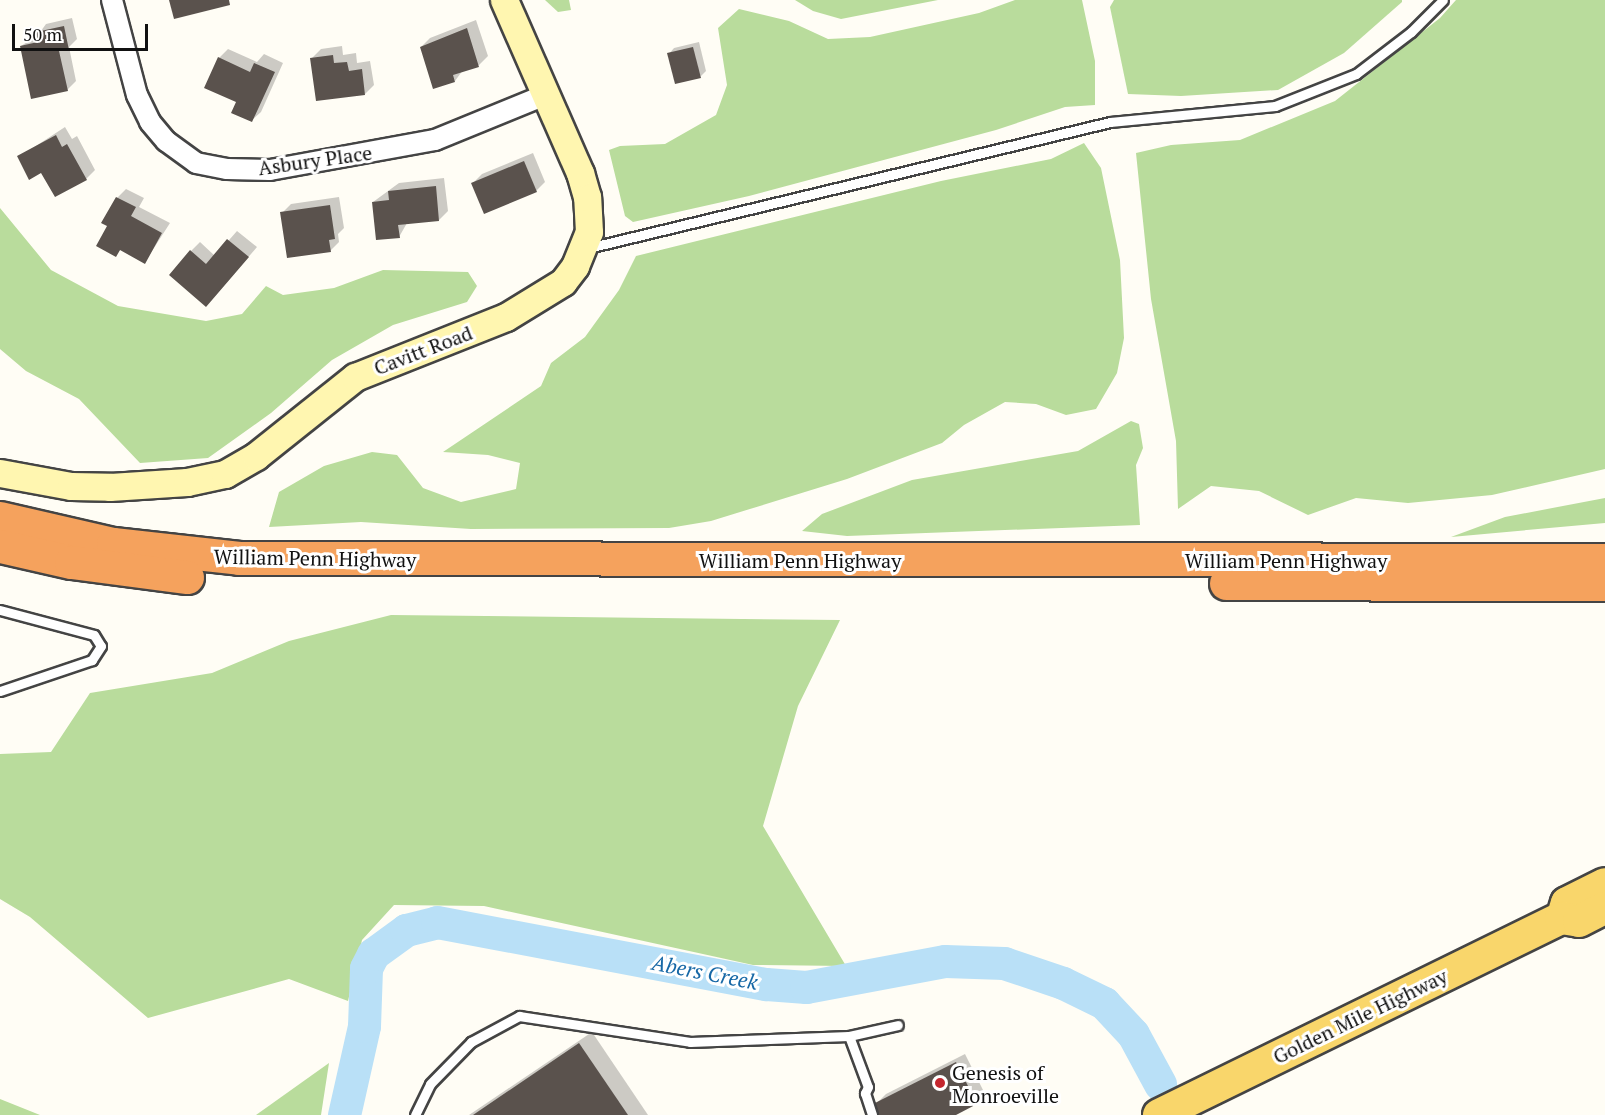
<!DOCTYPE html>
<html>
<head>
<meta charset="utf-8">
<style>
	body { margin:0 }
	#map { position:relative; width:1605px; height:1115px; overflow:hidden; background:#fffdf5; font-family:"PT Serif",serif }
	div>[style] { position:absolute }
	.forest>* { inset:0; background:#b9dc9c }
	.shadow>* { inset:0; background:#0003 }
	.river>* { height:33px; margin:-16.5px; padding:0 16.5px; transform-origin:16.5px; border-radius:16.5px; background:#b9e0f7 }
	.building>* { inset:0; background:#5a524d }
	.roads { filter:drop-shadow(2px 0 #444) drop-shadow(-2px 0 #444) drop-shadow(0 2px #444) drop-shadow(0 -2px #444) }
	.lane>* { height:9px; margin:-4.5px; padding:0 4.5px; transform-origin:4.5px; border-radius:4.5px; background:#fff }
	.street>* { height:20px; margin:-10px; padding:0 10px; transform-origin:10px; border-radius:10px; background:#fff }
	.secondary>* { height:27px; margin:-13.5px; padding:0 13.5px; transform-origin:13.5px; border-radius:13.5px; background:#fff6b0 }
	.primary>* { height:32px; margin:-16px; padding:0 16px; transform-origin:16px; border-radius:16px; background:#f9d66b }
	.highway>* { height:33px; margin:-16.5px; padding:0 16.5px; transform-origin:16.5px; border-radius:16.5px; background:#f5a25d }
	.dots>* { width:16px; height:16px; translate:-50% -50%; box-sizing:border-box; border:3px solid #fff; border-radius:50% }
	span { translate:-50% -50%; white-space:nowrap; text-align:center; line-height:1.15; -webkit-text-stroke:6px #fff; paint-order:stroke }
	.street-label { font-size:20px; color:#111 }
	.poi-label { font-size:20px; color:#111 }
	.left { translate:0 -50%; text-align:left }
	.water-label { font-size:21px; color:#1768a6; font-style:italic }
	.scale { position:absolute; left:12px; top:24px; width:136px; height:27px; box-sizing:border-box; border:3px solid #111; border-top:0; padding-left:8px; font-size:18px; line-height:21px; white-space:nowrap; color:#111; -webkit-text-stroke:4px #fff; paint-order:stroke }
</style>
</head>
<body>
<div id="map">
	<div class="forest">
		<i style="clip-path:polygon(545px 0,569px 0,571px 10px,558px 12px)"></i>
		<i style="clip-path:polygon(795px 0,938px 0,841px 19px,813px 11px)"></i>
		<i style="clip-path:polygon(1015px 0,1082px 0,1095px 61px,1095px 105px,1065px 107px,996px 130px,749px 196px,633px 222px,625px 216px,609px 150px,620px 146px,665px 144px,716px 115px,727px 85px,718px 28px,739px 9px,789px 21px,828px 39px,870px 37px,979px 13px)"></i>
		<i style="clip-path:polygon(1114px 0,1402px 0,1402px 2px,1344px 53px,1278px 90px,1181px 96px,1128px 94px,1110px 7px)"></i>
		<i style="clip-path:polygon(1456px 0,1605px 0,1605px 469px,1492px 495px,1408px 503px,1356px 498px,1308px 515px,1259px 491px,1211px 486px,1178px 509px,1176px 441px,1151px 299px,1136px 153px,1171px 145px,1240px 140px,1335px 101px,1440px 18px)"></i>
		<i style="clip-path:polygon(1084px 143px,1101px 168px,1120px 260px,1124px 338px,1117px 373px,1096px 409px,1066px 415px,1036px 404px,1005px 402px,964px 425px,942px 443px,847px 479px,711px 521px,669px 528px,471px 529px,361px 522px,269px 527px,279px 492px,324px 466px,372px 452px,397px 455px,423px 488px,461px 502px,516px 489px,520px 463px,488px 455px,443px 452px,541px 386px,551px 363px,585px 337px,619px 290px,636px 256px,941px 181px,1051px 159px)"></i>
		<i style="clip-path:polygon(0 208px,51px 270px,118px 306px,206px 321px,242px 314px,266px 286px,283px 295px,334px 288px,383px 270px,468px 272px,477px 286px,467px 302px,393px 325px,332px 360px,271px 413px,208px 458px,140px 463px,79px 399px,26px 371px,0 349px)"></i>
		<i style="clip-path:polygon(1131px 421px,1139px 424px,1143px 448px,1136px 465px,1140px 525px,847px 536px,802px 531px,822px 514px,912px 480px,1078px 451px)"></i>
		<i style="clip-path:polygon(1605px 498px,1605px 523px,1451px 537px,1505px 517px)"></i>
		<i style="clip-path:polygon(391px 615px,840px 620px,798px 706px,763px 826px,846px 966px,753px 965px,484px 906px,394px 905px,362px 940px,348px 1001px,289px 979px,148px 1018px,30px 917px,0 899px,0 754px,51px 752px,90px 693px,212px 673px,289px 641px)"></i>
		<i style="clip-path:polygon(329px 1063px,321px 1115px,256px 1115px)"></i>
		<i style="clip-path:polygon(0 1099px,40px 1115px,0 1115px)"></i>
	</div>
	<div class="shadow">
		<i style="clip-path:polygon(72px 18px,77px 39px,69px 47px,76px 81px,67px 90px,21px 46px,38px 35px,46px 24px)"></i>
		<i style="clip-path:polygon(476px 20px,488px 56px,479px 65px,463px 70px,455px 81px,421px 47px,430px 38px)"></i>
		<i style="clip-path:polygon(699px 42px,706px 71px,701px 76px,669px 54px,674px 48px)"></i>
		<i style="clip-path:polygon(342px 46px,343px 55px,356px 53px,357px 63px,370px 61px,374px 85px,365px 94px,312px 58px,321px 49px)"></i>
		<i style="clip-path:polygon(228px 49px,257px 62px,264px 54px,283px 63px,261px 112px,252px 120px,238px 102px,219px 58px)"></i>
		<i style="clip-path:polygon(65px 127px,72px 139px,77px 136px,95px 170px,86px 179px,42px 171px,19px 157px)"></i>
		<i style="clip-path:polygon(533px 153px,545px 182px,536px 191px,473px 183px,482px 174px)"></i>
		<i style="clip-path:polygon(444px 178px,448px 211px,439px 220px,407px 223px,399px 237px,373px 202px,399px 183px)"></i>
		<i style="clip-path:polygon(126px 189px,144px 198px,139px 207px,170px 223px,145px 262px,121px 249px,116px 255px,109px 226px,117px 198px)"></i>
		<i style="clip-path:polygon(339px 197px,344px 228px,338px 234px,339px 242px,330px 251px,282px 213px,291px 204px)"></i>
		<i style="clip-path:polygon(237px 231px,257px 247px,215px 296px,191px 251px,200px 242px,215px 256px)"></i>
		<i style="clip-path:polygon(592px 1032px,648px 1115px,469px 1115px)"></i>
		<i style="clip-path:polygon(965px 1054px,985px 1094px,976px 1103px,953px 1115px,879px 1115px,877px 1103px,886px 1094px)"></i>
	</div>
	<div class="river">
		<i style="left:344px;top:1115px;width:91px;rotate:-77.3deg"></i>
		<i style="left:364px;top:1026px;width:58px;rotate:-88deg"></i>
		<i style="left:366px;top:968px;width:16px;rotate:-63deg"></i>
		<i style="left:373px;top:954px;width:41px;rotate:-36deg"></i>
		<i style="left:406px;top:930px;width:32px;rotate:-14deg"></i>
		<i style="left:437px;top:922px;width:335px;rotate:10.7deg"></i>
		<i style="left:766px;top:984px;width:40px;rotate:4.3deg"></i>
		<i style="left:806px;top:987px;width:141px;rotate:-10.6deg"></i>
		<i style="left:945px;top:961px;width:59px;rotate:1.9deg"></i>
		<i style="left:1004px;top:963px;width:62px;rotate:18.7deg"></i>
		<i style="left:1063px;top:983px;width:46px;rotate:26deg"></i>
		<i style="left:1104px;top:1003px;width:42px;rotate:46.9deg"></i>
		<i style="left:1133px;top:1034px;width:57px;rotate:61.6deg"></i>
	</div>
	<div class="building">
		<i style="clip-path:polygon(169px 0,229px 0,230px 5px,174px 19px)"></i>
		<i style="clip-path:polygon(64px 26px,69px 50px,59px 51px,68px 91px,31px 99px,20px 46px,38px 42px,36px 32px)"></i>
		<i style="clip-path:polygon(467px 28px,479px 67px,453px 75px,455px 82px,433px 89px,420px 47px)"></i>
		<i style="clip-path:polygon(693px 47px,701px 78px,675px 84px,667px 53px)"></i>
		<i style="clip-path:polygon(333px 55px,334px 63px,347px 62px,349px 71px,362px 69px,365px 95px,316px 101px,310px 58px)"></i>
		<i style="clip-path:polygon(218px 57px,250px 72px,254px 63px,275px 72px,252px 122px,231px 113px,236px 102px,204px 88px)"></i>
		<i style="clip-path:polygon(56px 135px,62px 147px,67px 144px,87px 180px,55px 197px,41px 173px,29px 180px,17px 156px)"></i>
		<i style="clip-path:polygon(524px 161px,537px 192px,484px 214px,471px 183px)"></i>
		<i style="clip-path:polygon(436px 186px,439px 221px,398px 225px,400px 238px,376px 240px,372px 202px,389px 200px,388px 191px)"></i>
		<i style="clip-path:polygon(116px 197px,136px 207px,131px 216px,162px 233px,145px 264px,120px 250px,116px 257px,96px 246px,107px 226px,101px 223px)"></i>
		<i style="clip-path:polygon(330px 205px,335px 239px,329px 240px,331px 252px,287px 258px,280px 212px)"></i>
		<i style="clip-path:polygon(227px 239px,249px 257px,206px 307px,169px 275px,190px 250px,206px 264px)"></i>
		<i style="clip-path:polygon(579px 1043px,628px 1115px,473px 1115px)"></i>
		<i style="clip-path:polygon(956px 1062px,977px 1104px,956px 1115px,879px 1115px,875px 1103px)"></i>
	</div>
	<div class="roads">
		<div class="lane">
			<i style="left:588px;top:248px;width:537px;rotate:-13.57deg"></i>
			<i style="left:1110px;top:122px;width:166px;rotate:-5.5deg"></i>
			<i style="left:1275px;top:106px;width:87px;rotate:-21.6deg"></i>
			<i style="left:1356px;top:74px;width:69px;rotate:-37.4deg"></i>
			<i style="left:1411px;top:32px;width:45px;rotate:-45deg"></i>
			<i style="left:0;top:610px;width:97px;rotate:14.9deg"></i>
			<i style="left:94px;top:635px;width:13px;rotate:58deg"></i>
			<i style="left:101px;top:646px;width:17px;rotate:123deg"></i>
			<i style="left:92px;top:660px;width:97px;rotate:161.4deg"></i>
			<i style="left:849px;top:1036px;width:50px;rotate:-12.7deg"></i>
			<i style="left:415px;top:1115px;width:34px;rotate:-64deg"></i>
			<i style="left:430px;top:1084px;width:59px;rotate:-45.7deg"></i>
			<i style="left:471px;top:1042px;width:55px;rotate:-28.4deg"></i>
			<i style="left:519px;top:1016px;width:173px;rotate:8.6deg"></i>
			<i style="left:690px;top:1042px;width:159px;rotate:-2.2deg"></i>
			<i style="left:849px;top:1036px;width:54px;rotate:69.6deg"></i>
			<i style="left:868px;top:1087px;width:7px;rotate:117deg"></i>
			<i style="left:865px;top:1093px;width:23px;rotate:72deg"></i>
		</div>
		<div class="street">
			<i style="left:112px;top:0;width:98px;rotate:75.3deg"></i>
			<i style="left:137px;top:95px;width:30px;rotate:64deg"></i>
			<i style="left:150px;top:122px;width:25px;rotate:50deg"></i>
			<i style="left:166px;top:141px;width:37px;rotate:36deg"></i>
			<i style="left:196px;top:163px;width:32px;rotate:11deg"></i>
			<i style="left:227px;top:169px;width:43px;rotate:1.3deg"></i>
			<i style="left:270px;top:170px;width:168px;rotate:-10.3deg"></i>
			<i style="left:435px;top:140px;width:117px;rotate:-22.2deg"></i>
		</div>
		<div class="secondary">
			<i style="left:0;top:473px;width:72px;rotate:10.4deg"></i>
			<i style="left:71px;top:486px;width:39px;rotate:1deg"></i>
			<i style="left:110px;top:487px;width:77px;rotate:-3.7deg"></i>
			<i style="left:187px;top:482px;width:39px;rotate:-12deg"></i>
			<i style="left:225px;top:474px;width:36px;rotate:-30deg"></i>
			<i style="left:256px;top:456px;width:127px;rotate:-38.6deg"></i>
			<i style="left:355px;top:377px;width:162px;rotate:-21.7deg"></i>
			<i style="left:506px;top:317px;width:67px;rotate:-31.6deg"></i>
			<i style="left:563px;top:282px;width:20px;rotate:-53deg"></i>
			<i style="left:575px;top:266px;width:37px;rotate:-68deg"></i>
			<i style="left:589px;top:232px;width:35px;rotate:-93deg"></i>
			<i style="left:587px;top:197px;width:25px;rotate:-106deg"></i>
			<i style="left:580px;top:173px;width:189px;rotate:-113.7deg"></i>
		</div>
		<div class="primary">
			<i style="left:1565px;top:909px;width:6px;rotate:-72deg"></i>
			<i style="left:1567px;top:903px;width:42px;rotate:-26.6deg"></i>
			<i style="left:1159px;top:1115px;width:448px;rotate:-26.1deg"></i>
			<i style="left:1561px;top:918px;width:18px;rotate:9deg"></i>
			<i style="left:1579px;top:921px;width:29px;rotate:-27deg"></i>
		</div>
		<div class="highway">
			<i style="left:0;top:518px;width:116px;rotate:13deg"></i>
			<i style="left:113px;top:544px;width:127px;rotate:6.3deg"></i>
			<i style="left:239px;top:558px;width:1366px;rotate:0.08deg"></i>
			<i style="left:0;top:546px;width:73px;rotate:12.7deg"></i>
			<i style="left:71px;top:562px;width:117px;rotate:7.4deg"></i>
			<i style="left:1226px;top:583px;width:379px;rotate:0.2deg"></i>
		</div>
	</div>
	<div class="dots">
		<i style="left:940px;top:1083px;background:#c4262e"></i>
	</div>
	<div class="street-label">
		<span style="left:315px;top:160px;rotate:-8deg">Asbury Place</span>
		<span style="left:423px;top:350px;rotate:-21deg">Cavitt Road</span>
		<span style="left:315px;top:558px;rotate:1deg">William Penn Highway</span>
		<span style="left:800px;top:560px">William Penn Highway</span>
		<span style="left:1286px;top:560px">William Penn Highway</span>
		<span style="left:1360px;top:1016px;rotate:-26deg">Golden Mile Highway</span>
	</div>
	<div class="poi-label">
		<span class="left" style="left:952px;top:1084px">Genesis of<br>Monroeville</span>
	</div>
	<div class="water-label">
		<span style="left:705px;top:972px;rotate:11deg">Abers Creek</span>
	</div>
	<div class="scale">50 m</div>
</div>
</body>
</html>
